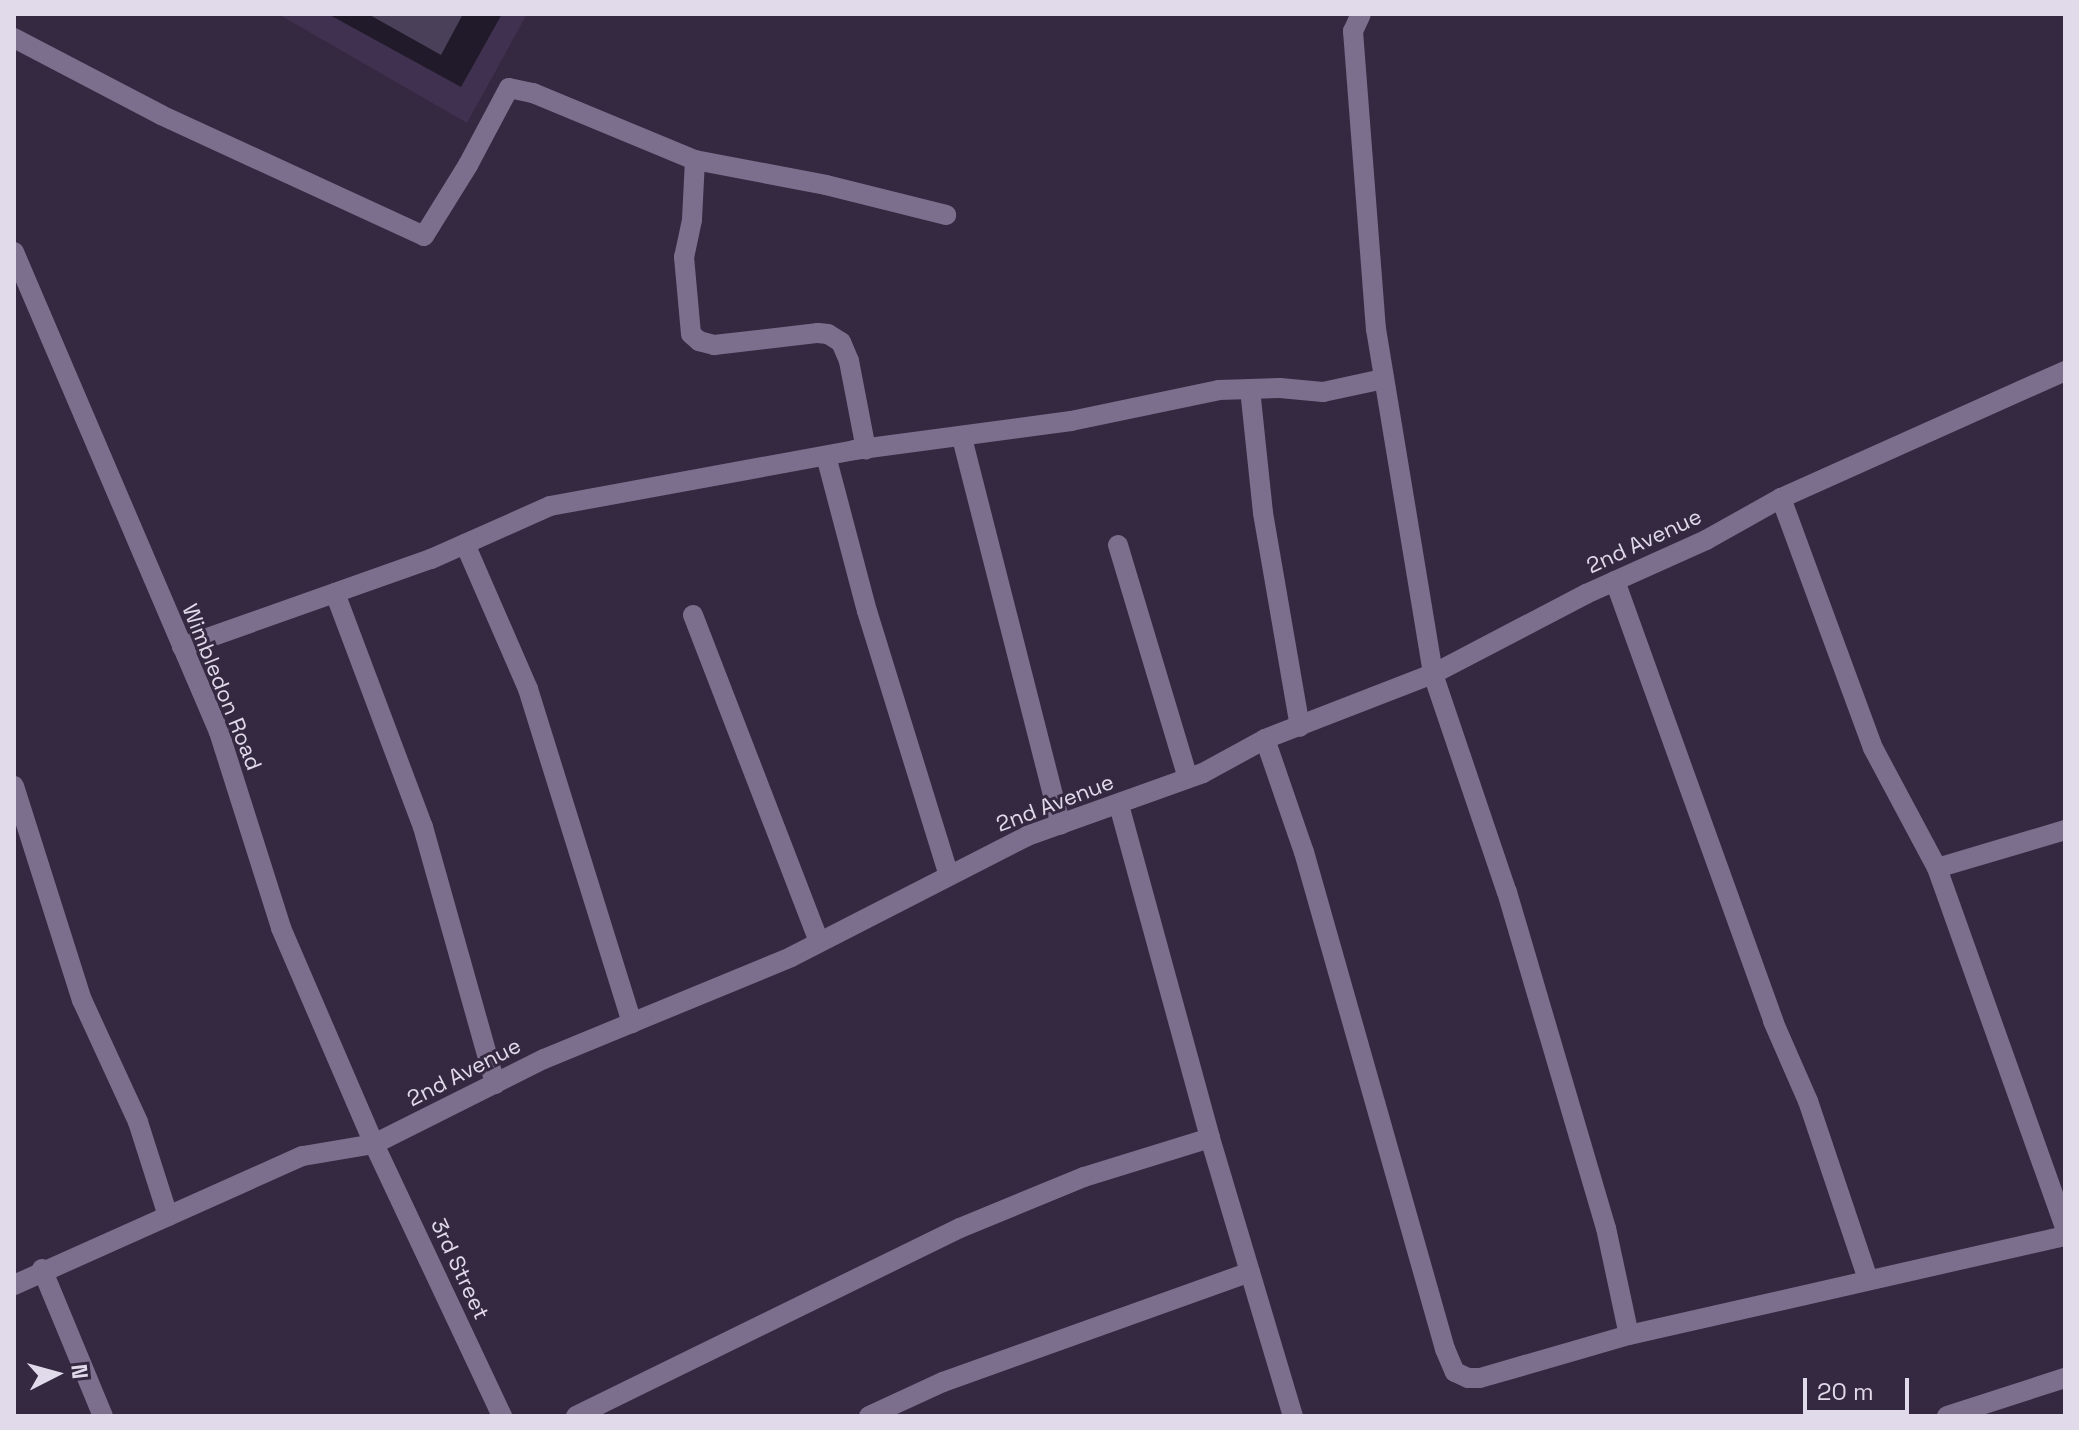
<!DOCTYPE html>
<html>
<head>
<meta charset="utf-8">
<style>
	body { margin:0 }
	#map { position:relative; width:2079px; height:1430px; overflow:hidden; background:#342941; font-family:"Space Grotesk",sans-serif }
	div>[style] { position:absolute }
	.built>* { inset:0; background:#3f314f }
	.shadow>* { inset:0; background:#0007 }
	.building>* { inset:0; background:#4b4059 }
	.minor>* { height:20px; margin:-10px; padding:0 10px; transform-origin:10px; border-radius:10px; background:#7c6f8e }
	span { translate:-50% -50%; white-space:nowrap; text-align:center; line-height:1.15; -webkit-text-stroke:6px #342941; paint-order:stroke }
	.street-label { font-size:22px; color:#e1daea }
	.frame { position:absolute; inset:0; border:16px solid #e1daea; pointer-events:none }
	.north { position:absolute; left:16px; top:1334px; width:80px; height:80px; -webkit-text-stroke:6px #342941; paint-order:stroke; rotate:84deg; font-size:22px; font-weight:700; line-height:32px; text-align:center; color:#e1daea }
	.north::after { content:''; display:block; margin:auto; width:28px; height:36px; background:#e1daea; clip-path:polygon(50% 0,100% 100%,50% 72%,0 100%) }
	.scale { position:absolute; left:1803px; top:1378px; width:106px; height:36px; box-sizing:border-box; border:4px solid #e1daea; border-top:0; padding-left:10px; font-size:24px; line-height:28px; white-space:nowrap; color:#e1daea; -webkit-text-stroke:6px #342941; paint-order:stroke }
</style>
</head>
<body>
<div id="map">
	<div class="built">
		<i style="clip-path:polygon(278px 14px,527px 14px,467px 123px)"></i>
	</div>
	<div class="shadow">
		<i style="clip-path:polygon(328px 14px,502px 14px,461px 87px)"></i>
	</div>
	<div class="building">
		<i style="clip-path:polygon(368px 14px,463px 14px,441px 55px)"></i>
	</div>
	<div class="minor">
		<i style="left:1361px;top:14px;width:19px;rotate:115deg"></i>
		<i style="left:1353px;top:31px;width:299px;rotate:85.6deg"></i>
		<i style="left:1376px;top:329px;width:350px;rotate:80.6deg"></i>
		<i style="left:1433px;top:674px;width:230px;rotate:71.3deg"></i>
		<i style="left:1507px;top:892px;width:350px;rotate:73.6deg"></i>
		<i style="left:1606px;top:1228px;width:109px;rotate:77.9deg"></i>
		<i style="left:14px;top:38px;width:166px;rotate:27.6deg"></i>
		<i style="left:161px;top:115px;width:289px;rotate:24.7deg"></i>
		<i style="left:424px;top:236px;width:84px;rotate:-58.2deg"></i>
		<i style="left:468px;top:165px;width:87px;rotate:-62deg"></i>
		<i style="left:509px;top:88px;width:25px;rotate:12deg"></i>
		<i style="left:533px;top:93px;width:175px;rotate:22.5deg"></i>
		<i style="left:695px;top:160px;width:133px;rotate:10.8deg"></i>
		<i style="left:826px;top:185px;width:124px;rotate:14deg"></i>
		<i style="left:695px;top:160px;width:60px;rotate:92.9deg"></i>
		<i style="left:692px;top:220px;width:38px;rotate:102deg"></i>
		<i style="left:684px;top:257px;width:77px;rotate:84.8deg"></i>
		<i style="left:691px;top:334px;width:11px;rotate:41deg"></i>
		<i style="left:699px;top:341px;width:16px;rotate:15deg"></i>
		<i style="left:714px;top:345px;width:105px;rotate:-6.6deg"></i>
		<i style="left:818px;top:333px;width:10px;rotate:6deg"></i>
		<i style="left:828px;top:334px;width:15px;rotate:32deg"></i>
		<i style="left:841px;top:342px;width:21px;rotate:67deg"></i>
		<i style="left:849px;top:361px;width:90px;rotate:79.1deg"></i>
		<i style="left:14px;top:252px;width:522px;rotate:66.87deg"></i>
		<i style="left:219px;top:732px;width:206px;rotate:72.4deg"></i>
		<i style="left:281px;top:928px;width:235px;rotate:66.7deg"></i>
		<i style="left:374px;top:1144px;width:301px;rotate:64.8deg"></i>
		<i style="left:1250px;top:389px;width:125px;rotate:84deg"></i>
		<i style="left:1263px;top:513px;width:217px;rotate:80.2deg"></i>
		<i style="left:962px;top:438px;width:399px;rotate:75.7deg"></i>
		<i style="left:826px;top:456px;width:160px;rotate:75.2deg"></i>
		<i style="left:867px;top:611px;width:277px;rotate:72.8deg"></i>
		<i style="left:1781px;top:498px;width:266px;rotate:69.8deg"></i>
		<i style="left:1873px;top:748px;width:136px;rotate:61.9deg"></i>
		<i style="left:1937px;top:868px;width:381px;rotate:70.4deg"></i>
		<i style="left:465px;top:544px;width:158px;rotate:66.5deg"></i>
		<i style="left:528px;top:689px;width:350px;rotate:72.7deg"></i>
		<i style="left:1118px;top:545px;width:243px;rotate:73.3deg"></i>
		<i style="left:1615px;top:581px;width:468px;rotate:70.2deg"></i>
		<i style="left:1773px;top:1021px;width:87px;rotate:66.4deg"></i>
		<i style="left:1808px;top:1101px;width:188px;rotate:71.4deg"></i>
		<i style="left:335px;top:593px;width:250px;rotate:69.4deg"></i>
		<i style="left:423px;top:827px;width:267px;rotate:74.3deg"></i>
		<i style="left:693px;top:615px;width:350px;rotate:68.9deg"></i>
		<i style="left:182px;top:647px;width:264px;rotate:-19.5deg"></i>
		<i style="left:431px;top:559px;width:130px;rotate:-24deg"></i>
		<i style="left:550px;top:506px;width:309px;rotate:-10.4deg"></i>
		<i style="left:854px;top:450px;width:219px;rotate:-7.6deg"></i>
		<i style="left:1071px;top:421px;width:151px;rotate:-11.8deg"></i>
		<i style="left:1219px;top:390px;width:61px;rotate:-1.9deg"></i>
		<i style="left:1280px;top:388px;width:43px;rotate:5.3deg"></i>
		<i style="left:1323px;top:392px;width:61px;rotate:-12.2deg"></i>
		<i style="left:1265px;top:739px;width:120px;rotate:71deg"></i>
		<i style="left:1304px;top:852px;width:517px;rotate:74.16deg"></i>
		<i style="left:1445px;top:1349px;width:25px;rotate:67deg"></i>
		<i style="left:1455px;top:1372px;width:14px;rotate:25deg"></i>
		<i style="left:1468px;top:1378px;width:12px"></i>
		<i style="left:1480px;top:1378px;width:155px;rotate:-16.1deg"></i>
		<i style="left:1629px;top:1335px;width:447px;rotate:-12.8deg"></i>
		<i style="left:14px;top:786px;width:225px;rotate:72.4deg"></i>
		<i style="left:82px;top:1000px;width:134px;rotate:65.3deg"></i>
		<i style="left:138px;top:1122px;width:99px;rotate:72.3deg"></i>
		<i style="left:1119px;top:805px;width:345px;rotate:74.7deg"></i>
		<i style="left:1210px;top:1138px;width:290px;rotate:73.4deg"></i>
		<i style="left:1937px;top:868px;width:134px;rotate:-16.5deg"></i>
		<i style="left:42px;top:1269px;width:159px;rotate:67.5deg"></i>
		<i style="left:14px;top:1285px;width:316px;rotate:-24.1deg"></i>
		<i style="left:303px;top:1156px;width:72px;rotate:-9.6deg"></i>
		<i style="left:374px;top:1144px;width:190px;rotate:-26.6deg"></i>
		<i style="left:544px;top:1059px;width:267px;rotate:-22.4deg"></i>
		<i style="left:791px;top:957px;width:265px;rotate:-27.1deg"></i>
		<i style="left:1027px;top:836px;width:187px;rotate:-19.7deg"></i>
		<i style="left:1203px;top:773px;width:71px;rotate:-28.7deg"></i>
		<i style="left:1265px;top:739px;width:180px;rotate:-21.2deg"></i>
		<i style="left:1433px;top:674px;width:173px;rotate:-27.6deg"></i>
		<i style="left:1586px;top:594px;width:132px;rotate:-24.2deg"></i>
		<i style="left:1706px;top:540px;width:86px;rotate:-29.2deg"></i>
		<i style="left:1781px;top:498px;width:311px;rotate:-24.1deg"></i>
		<i style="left:576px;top:1416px;width:428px;rotate:-26.1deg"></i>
		<i style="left:960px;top:1228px;width:134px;rotate:-22.4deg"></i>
		<i style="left:1084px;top:1177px;width:132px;rotate:-17.2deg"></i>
		<i style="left:869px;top:1416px;width:81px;rotate:-24.7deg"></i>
		<i style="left:943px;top:1382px;width:326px;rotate:-19.7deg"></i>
		<i style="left:1947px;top:1416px;width:124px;rotate:-17.9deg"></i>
	</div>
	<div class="street-label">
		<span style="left:1644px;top:541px;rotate:-25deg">2nd Avenue</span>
		<span style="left:222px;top:687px;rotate:68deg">Wimbledon Road</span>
		<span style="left:1055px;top:803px;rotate:-21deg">2nd Avenue</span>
		<span style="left:464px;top:1072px;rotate:-27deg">2nd Avenue</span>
		<span style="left:460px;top:1269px;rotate:65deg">3rd Street</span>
	</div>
	<div class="frame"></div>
	<div class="north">N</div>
	<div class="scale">20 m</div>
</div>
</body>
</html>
